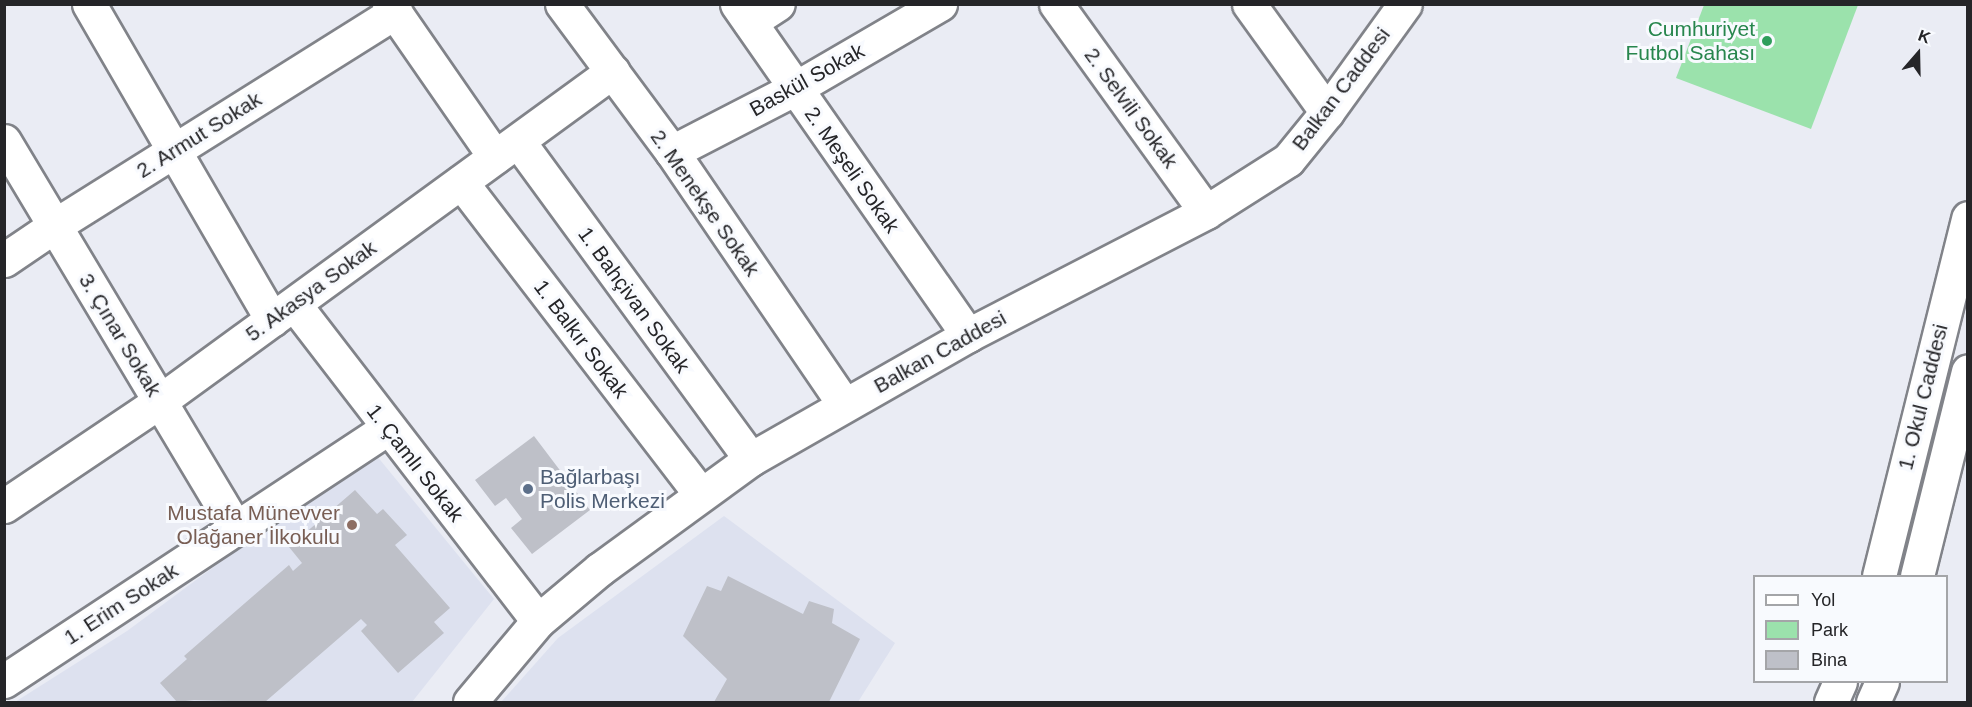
<!DOCTYPE html>
<html>
<head>
<meta charset="utf-8">
<style>
	body { margin:0 }
	#map { position:relative; width:1972px; height:707px; overflow:hidden; background:#eaecf4; font-family:Arial,sans-serif }
	div>[style] { position:absolute }
	.built>* { inset:0; background:#dde1ef }
	.green>* { inset:0; background:#9be2ac }
	.building>* { inset:0; background:#bec0c8 }
	.roads { filter:drop-shadow(2px 0 #818389) drop-shadow(-2px 0 #818389) drop-shadow(0 2px #818389) drop-shadow(0 -2px #818389) }
	.minor>* { height:33px; margin:-16.5px; padding:0 16.5px; transform-origin:16.5px; border-radius:16.5px; background:#fff }
	.major>* { height:33px; margin:-16.5px; padding:0 16.5px; transform-origin:16.5px; border-radius:16.5px; background:#fff }
	.dots>* { width:16px; height:16px; translate:-50% -50%; box-sizing:border-box; border:3px solid #f8fafe; border-radius:50% }
	span { translate:-50% -50%; white-space:nowrap; text-align:center; line-height:1.15; -webkit-text-stroke:6px #f8fafe; paint-order:stroke }
	.leisure-label { font-size:21px; color:#27864d }
	.right { translate:-100% -50%; text-align:right }
	.street-label { font-size:21px; color:#252528 }
	.service-label { font-size:21px; color:#4e5e75 }
	.left { translate:0 -50%; text-align:left }
	.education-label { font-size:21px; color:#785e54 }
	.frame { position:absolute; inset:0; border:6px solid #252528; pointer-events:none }
	.legend { position:absolute; left:1753px; top:575px; width:195px; height:108px; box-sizing:border-box; background:#f8fafe; border:2px solid #a4a5a8; margin:0; padding:8px 10px; list-style:none; font-size:18px; color:#252528 }
	.legend li { display:flex; align-items:center; gap:12px; height:30px }
	.legend b { width:30px; border:2px solid #a4a5a8 }
	.north { position:absolute; left:1888px; top:24px; width:60px; height:60px; -webkit-text-stroke:4px #f8fafe; paint-order:stroke; rotate:20deg; font-size:16px; font-weight:700; line-height:24px; text-align:center; color:#252528 }
	.north::after { content:''; display:block; margin:auto; width:21px; height:27px; background:#252528; clip-path:polygon(50% 0,100% 100%,50% 72%,0 100%) }
</style>
</head>
<body>
<div id="map">
	<div class="built">
		<i style="clip-path:polygon(372px 450px,494px 599px,412px 702px,15px 702px,127px 631px)"></i>
		<i style="clip-path:polygon(724px 516px,895px 643px,858px 702px,501px 702px,558px 638px)"></i>
	</div>
	<div class="green">
		<i style="clip-path:polygon(1704px 5px,1858px 5px,1811px 129px,1676px 78px)"></i>
	</div>
	<div class="building">
		<i style="clip-path:polygon(534px 436px,590px 510px,532px 554px,511px 528px,522px 519px,506px 498px,495px 506px,475px 480px)"></i>
		<i style="clip-path:polygon(355px 490px,377px 514px,383px 509px,407px 535px,395px 545px,450px 608px,434px 622px,444px 633px,398px 673px,361px 631px,367px 625px,361px 619px,265px 702px,194px 700px,177px 702px,160px 683px,187px 659px,184px 656px,289px 565px,293px 571px,302px 563px,289px 547px)"></i>
		<i style="clip-path:polygon(728px 576px,803px 614px,809px 601px,834px 609px,832px 623px,860px 639px,829px 702px,714px 702px,727px 679px,683px 636px,707px 586px,721px 591px)"></i>
	</div>
	<div class="roads">
		<div class="minor">
			<i style="left:89px;top:4px;width:365px;rotate:59.9deg"></i>
			<i style="left:389px;top:4px;width:186px;rotate:55.3deg"></i>
			<i style="left:562px;top:4px;width:184px;rotate:53.4deg"></i>
			<i style="left:672px;top:152px;width:305px;rotate:55.7deg"></i>
			<i style="left:737px;top:4px;width:404px;rotate:55.1deg"></i>
			<i style="left:1056px;top:4px;width:256px;rotate:54.2deg"></i>
			<i style="left:1249px;top:4px;width:133px;rotate:54.2deg"></i>
			<i style="left:750px;top:22px;width:33px;rotate:-33deg"></i>
			<i style="left:4px;top:141px;width:451px;rotate:59.1deg"></i>
			<i style="left:518px;top:141px;width:394px;rotate:53.8deg"></i>
			<i style="left:672px;top:152px;width:137px;rotate:-27.3deg"></i>
			<i style="left:794px;top:89px;width:169px;rotate:-30.2deg"></i>
			<i style="left:461px;top:182px;width:394px;rotate:52.5deg"></i>
			<i style="left:4px;top:260px;width:60px;rotate:-34.2deg"></i>
			<i style="left:54px;top:226px;width:403px;rotate:-32.1deg"></i>
			<i style="left:294px;top:304px;width:400px;rotate:52.4deg"></i>
			<i style="left:4px;top:506px;width:188px;rotate:-33.9deg"></i>
			<i style="left:160px;top:401px;width:560px;rotate:-36.07deg"></i>
			<i style="left:4px;top:681px;width:460px;rotate:-33.4deg"></i>
			<i style="left:470px;top:702px;width:106px;rotate:-50deg"></i>
			<i style="left:538px;top:621px;width:81px;rotate:-40deg"></i>
			<i style="left:600px;top:569px;width:187px;rotate:-36.1deg"></i>
			<i style="left:751px;top:459px;width:250px;rotate:-29.7deg"></i>
			<i style="left:968px;top:335px;width:268px;rotate:-27.3deg"></i>
			<i style="left:1206px;top:212px;width:97px;rotate:-32.4deg"></i>
			<i style="left:1288px;top:160px;width:62px;rotate:-50.9deg"></i>
			<i style="left:1327px;top:112px;width:133px;rotate:-54.2deg"></i>
		</div>
		<div class="major">
			<i style="left:1879px;top:576px;width:369px;rotate:-76deg"></i>
			<i style="left:1917px;top:576px;width:211px;rotate:-76deg"></i>
			<i style="left:1831px;top:702px;width:22px;rotate:-66deg"></i>
			<i style="left:1873px;top:702px;width:22px;rotate:-66deg"></i>
		</div>
	</div>
	<div class="dots">
		<i style="left:1767px;top:41px;background:#2e9e5b"></i>
		<i style="left:528px;top:489px;background:#5c6f8a"></i>
		<i style="left:352px;top:525px;background:#8d6e63"></i>
	</div>
	<div class="leisure-label">
		<span class="right" style="left:1755px;top:41px">Cumhuriyet<br>Futbol Sahası</span>
	</div>
	<div class="street-label">
		<span style="left:807px;top:80px;rotate:-29deg">Baskül Sokak</span>
		<span style="left:1341px;top:89px;rotate:-53deg">Balkan Caddesi</span>
		<span style="left:1131px;top:108px;rotate:54deg">2. Selvili Sokak</span>
		<span style="left:199px;top:135px;rotate:-32deg">2. Armut Sokak</span>
		<span style="left:852px;top:170px;rotate:55deg">2. Meşeli Sokak</span>
		<span style="left:705px;top:203px;rotate:55deg">2. Menekşe Sokak</span>
		<span style="left:311px;top:291px;rotate:-36deg">5. Akasya Sokak</span>
		<span style="left:634px;top:300px;rotate:54deg">1. Bahçivan Sokak</span>
		<span style="left:120px;top:335px;rotate:59deg">3. Çınar Sokak</span>
		<span style="left:581px;top:339px;rotate:53deg">1. Balkır Sokak</span>
		<span style="left:940px;top:352px;rotate:-29deg">Balkan Caddesi</span>
		<span style="left:1923px;top:397px;rotate:-76deg">1. Okul Caddesi</span>
		<span style="left:415px;top:463px;rotate:52deg">1. Çamlı Sokak</span>
		<span style="left:121px;top:604px;rotate:-33deg">1. Erim Sokak</span>
	</div>
	<div class="service-label">
		<span class="left" style="left:540px;top:489px">Bağlarbaşı<br>Polis Merkezi</span>
	</div>
	<div class="education-label">
		<span class="right" style="left:340px;top:525px">Mustafa Münevver<br>Olağaner İlkokulu</span>
	</div>
	<div class="frame"></div>
	<ul class="legend">
	<li><b style="height:8px;background:#fff"></b>Yol</li>
	<li><b style="height:16px;background:#9be2ac"></b>Park</li>
	<li><b style="height:16px;background:#bec0c8"></b>Bina</li>
	</ul>
	<div class="north">K</div>
</div>
</body>
</html>
